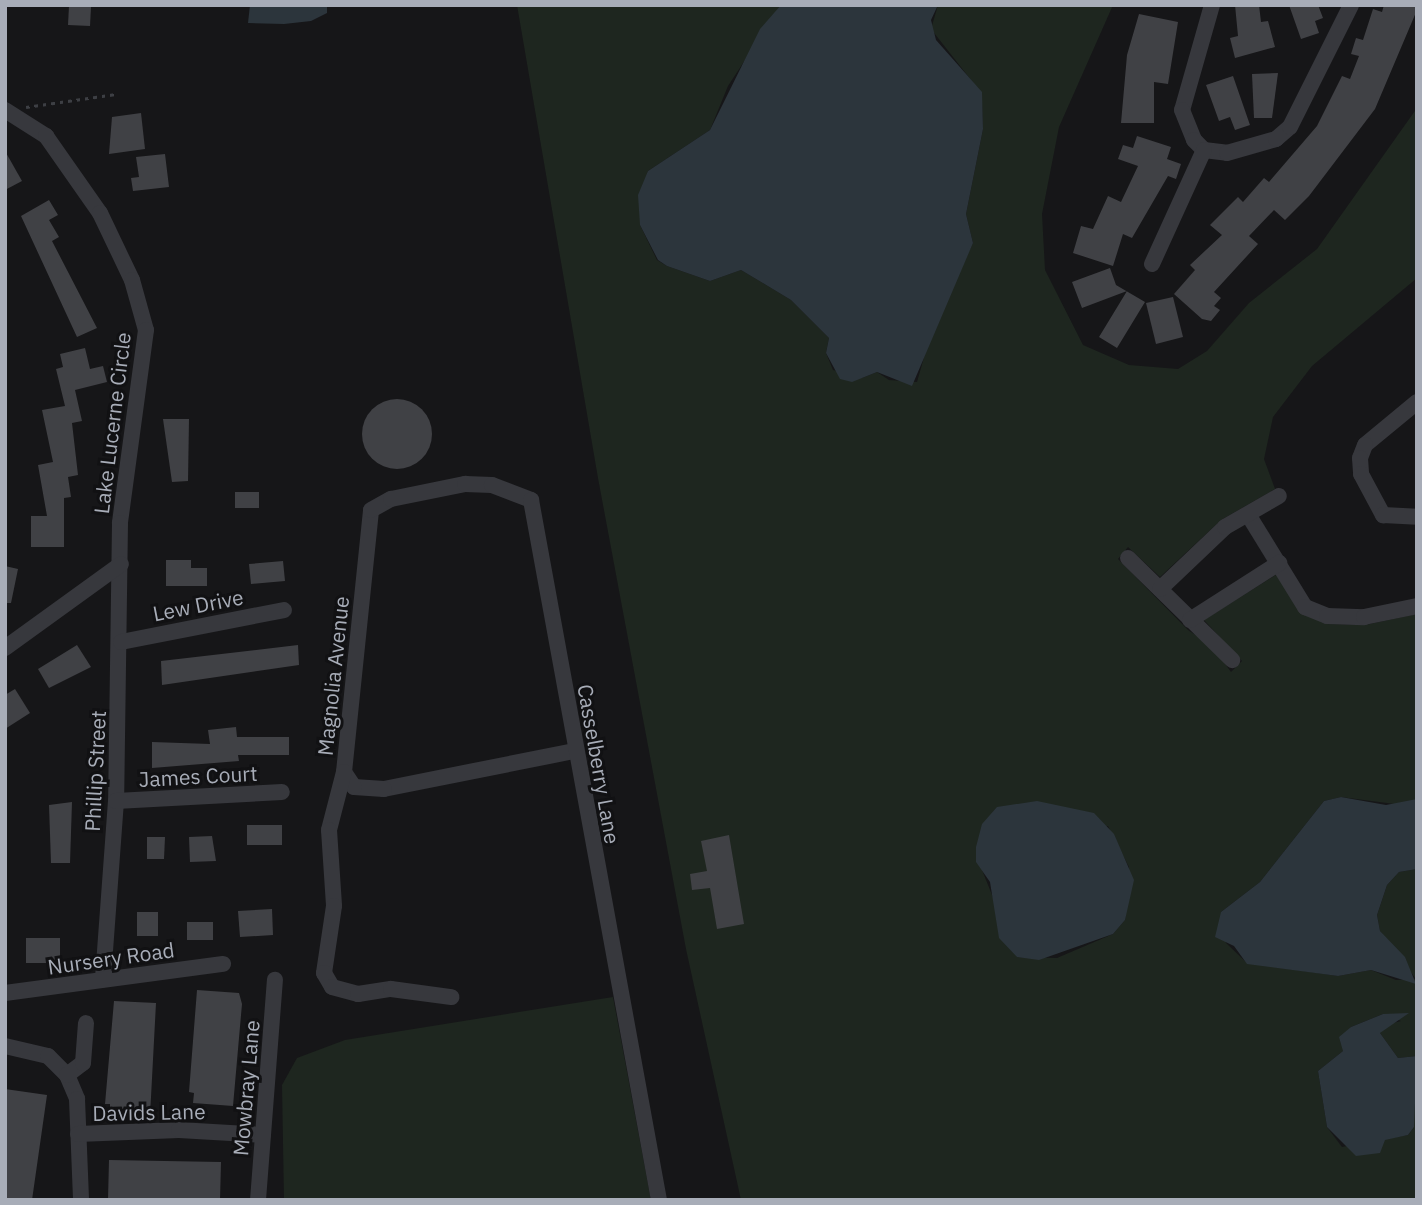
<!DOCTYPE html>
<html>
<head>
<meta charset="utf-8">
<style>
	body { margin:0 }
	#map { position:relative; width:1422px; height:1205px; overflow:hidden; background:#161618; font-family:"IBM Plex Sans",sans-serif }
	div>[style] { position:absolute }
	.green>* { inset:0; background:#1e261f }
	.water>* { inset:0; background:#2c353c }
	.building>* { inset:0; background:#404145 }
	.round { border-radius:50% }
	.path>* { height:2.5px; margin-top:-1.25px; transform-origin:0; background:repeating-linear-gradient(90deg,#3d3f44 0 3.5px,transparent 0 8.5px) }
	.minor>* { height:16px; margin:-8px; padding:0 8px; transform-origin:8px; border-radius:8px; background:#37383d }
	span { translate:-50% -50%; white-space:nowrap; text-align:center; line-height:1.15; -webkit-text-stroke:6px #111113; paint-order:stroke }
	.street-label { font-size:21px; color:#a8adb8 }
	.frame { position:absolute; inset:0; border:7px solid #a8adb8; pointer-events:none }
</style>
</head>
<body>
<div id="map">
	<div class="green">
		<i style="clip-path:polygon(evenodd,517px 5px,781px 5px,728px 86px,710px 130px,648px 171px,640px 225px,657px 260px,667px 266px,710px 281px,741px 270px,791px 300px,829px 338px,826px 353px,833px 370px,862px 378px,877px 372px,889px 380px,917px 382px,933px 326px,973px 243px,966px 214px,983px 129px,982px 103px,975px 85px,931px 29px,938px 5px,1113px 5px,1059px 127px,1042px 214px,1045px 270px,1083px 345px,1129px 365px,1178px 369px,1207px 351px,1249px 303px,1317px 249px,1417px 108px,1417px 278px,1312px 366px,1273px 417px,1264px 459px,1275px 489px,1221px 520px,1160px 577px,1128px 547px,1118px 559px,1188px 630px,1212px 646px,1231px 672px,1242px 661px,1204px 620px,1277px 574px,1303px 614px,1327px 624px,1365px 625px,1417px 614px,1417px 799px,1402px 805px,1341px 797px,1324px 801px,1260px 882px,1221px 912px,1226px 943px,1247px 963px,1338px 976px,1371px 970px,1396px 980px,1416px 979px,1380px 931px,1377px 915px,1387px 885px,1399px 872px,1417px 869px,1417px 1056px,1398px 1058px,1380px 1033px,1385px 1025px,1401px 1021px,1383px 1014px,1351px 1027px,1343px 1037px,1343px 1051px,1318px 1071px,1327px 1127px,1342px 1147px,1408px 1135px,1414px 1127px,1411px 1110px,1417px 1095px,1417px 1200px,741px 1200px,686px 949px,598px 478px,517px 5px,1108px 826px,1129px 867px,1125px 920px,1113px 934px,1057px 958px,1017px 957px,982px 870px,1108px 826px)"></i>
		<i style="clip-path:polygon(613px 997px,651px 1200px,284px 1200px,282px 1085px,297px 1058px,345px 1040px)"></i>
	</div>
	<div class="water">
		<i style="clip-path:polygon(250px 5px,327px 5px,327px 13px,311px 21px,284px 24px,248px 23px)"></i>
		<i style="clip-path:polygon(781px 5px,938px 5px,931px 20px,936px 40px,982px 92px,983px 129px,966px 214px,973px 243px,912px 386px,877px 372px,852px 382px,840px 379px,826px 353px,829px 338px,791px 300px,741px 270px,710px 281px,667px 266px,658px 260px,640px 225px,638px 195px,648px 171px,710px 130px,760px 29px)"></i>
		<i style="clip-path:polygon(1341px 797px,1386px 805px,1417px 799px,1417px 869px,1399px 872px,1387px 885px,1377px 915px,1380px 931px,1405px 957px,1416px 984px,1371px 970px,1338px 976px,1247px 964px,1234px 946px,1215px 937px,1221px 912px,1260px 882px,1324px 801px)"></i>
		<i style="clip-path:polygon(1037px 801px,1094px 813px,1114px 834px,1134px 880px,1125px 920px,1113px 934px,1039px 960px,1017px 957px,999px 938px,990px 882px,976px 862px,976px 847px,982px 824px,997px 807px)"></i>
		<i style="clip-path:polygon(1409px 1013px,1380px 1033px,1398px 1058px,1417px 1056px,1414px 1127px,1408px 1135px,1385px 1140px,1380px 1153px,1356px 1156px,1327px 1127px,1318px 1071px,1343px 1051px,1339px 1037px,1351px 1027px,1383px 1014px)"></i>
	</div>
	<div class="building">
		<i style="clip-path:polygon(1235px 5px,1259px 5px,1261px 22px,1268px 21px,1275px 47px,1235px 58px,1230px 38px,1238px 36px)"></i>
		<i style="clip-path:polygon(1289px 5px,1318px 5px,1323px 18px,1315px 21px,1319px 33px,1301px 39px)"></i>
		<i style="clip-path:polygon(1384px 5px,1417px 5px,1417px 10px,1375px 109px,1309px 196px,1285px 220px,1274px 210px,1249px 236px,1258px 244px,1214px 292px,1221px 298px,1214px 306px,1220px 310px,1211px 321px,1202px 319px,1174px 294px,1195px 270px,1190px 265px,1222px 235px,1210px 225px,1238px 197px,1243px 202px,1264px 178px,1269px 182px,1317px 126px,1342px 76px,1350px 79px,1359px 56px,1351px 54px,1356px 38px,1363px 40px,1373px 9px,1382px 12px)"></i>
		<i style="clip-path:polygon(69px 6px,91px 7px,90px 26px,68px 25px)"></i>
		<i style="clip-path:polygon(1139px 14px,1178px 22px,1168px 84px,1154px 82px,1154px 123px,1121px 123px,1127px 55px)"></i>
		<i style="clip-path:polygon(1278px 73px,1272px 118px,1254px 118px,1252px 74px)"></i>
		<i style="clip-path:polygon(1233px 76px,1250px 125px,1235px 130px,1230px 117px,1219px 121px,1206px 85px)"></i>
		<i style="clip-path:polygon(141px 113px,145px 149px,109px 154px,112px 117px)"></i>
		<i style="clip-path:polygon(1137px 136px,1171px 147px,1167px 159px,1181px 164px,1176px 179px,1168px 176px,1132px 238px,1123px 234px,1113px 266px,1073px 253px,1081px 226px,1093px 229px,1108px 196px,1121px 202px,1138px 166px,1118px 159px,1123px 145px,1133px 148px)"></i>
		<i style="clip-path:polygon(5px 151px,22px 181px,5px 190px)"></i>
		<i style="clip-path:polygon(165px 154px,169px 187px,133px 191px,131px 178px,139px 177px,136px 157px)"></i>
		<i style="clip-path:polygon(49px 200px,58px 215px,49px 220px,59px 237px,52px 241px,97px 328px,77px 337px,21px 216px)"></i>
		<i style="clip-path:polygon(1110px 268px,1116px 285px,1145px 302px,1117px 348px,1099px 337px,1127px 291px,1082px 308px,1072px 282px)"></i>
		<i style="clip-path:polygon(1173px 297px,1183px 337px,1156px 344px,1146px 303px)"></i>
		<i style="clip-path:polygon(85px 348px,90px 369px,103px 366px,107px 382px,75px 390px,82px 421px,72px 423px,78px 475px,68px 477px,71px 497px,64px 498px,64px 547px,31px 547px,31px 516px,47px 516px,38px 465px,53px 462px,42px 410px,65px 406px,56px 369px,63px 367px,60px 354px)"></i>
		<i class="round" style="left:362px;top:399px;width:70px;height:70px"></i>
		<i style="clip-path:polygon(163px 419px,189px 419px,188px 481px,172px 482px)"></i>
		<i style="clip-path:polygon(235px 492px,259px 492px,259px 508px,235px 508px)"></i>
		<i style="clip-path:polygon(166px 560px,191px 560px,191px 568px,207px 568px,207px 586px,166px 586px)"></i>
		<i style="clip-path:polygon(283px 561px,285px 581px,251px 584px,249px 564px)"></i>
		<i style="clip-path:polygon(5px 566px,18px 569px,11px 603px,5px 603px)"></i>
		<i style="clip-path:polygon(77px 645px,91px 667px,49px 688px,38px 669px)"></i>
		<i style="clip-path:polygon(298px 645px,299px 665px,162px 685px,161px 661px)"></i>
		<i style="clip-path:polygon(15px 689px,30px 713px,5px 729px,5px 695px)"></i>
		<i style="clip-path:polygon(236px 727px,237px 737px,289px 737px,289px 755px,238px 755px,239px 761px,152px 768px,152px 742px,210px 744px,208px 730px)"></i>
		<i style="clip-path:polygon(72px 802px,70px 863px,51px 863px,49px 805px)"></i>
		<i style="clip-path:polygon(247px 825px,282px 825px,282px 845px,247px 845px)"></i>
		<i style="clip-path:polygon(729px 835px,744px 924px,717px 929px,710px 888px,692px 890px,690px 874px,707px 871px,701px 841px)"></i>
		<i style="clip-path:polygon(212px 836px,216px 861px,190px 862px,189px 837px)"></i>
		<i style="clip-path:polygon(147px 837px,165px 837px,164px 859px,147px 859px)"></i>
		<i style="clip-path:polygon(272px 909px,273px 935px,240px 937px,238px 911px)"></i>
		<i style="clip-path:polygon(137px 912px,158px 912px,158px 936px,137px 936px)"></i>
		<i style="clip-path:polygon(187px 922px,213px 922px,213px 940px,187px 940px)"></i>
		<i style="clip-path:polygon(26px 938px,60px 938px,60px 963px,26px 963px)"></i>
		<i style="clip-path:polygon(197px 990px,239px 993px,242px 1004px,233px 1106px,193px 1103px,194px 1093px,189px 1092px)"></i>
		<i style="clip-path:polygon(114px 1001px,156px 1003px,150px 1116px,110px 1114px,110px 1104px,105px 1104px)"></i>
		<i style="clip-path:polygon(5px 1089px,47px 1095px,32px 1200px,5px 1200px)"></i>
		<i style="clip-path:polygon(109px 1160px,221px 1162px,220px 1200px,108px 1200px)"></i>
	</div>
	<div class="path">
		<i style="left:26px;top:107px;width:91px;rotate:-8.2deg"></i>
	</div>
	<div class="minor">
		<i style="left:1212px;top:5px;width:109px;rotate:105.9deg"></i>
		<i style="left:1182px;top:110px;width:32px;rotate:68deg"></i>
		<i style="left:1194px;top:140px;width:14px;rotate:45deg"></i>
		<i style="left:1204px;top:150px;width:23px;rotate:7deg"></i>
		<i style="left:1227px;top:153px;width:51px;rotate:-15.9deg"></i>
		<i style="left:1276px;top:139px;width:18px;rotate:-41deg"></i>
		<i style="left:1290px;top:127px;width:136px;rotate:-63.4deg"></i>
		<i style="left:5px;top:110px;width:49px;rotate:32.4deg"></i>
		<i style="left:46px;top:136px;width:94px;rotate:55deg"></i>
		<i style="left:100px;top:213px;width:74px;rotate:64.5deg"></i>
		<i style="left:132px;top:280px;width:52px;rotate:74.4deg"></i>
		<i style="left:146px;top:330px;width:195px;rotate:97.7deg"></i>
		<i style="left:120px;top:523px;width:278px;rotate:90.8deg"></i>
		<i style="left:116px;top:801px;width:179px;rotate:94.2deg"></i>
		<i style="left:1152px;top:264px;width:125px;rotate:-65.5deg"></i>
		<i style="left:1417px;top:402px;width:67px;rotate:140.4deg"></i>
		<i style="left:1365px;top:445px;width:14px;rotate:111deg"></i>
		<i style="left:1360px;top:458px;width:16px;rotate:86deg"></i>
		<i style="left:1361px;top:474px;width:47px;rotate:61.8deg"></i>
		<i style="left:1383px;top:515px;width:34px;rotate:3deg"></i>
		<i style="left:1249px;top:516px;width:107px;rotate:58.4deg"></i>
		<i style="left:1305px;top:607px;width:24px;rotate:22deg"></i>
		<i style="left:1327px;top:616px;width:37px;rotate:2deg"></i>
		<i style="left:1364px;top:617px;width:54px;rotate:-11.7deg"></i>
		<i style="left:1128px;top:558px;width:146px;rotate:44.4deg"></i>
		<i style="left:1160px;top:589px;width:90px;rotate:-43.6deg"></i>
		<i style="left:1225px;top:527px;width:62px;rotate:-29.9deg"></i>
		<i style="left:1190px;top:620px;width:106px;rotate:-32.6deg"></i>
		<i style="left:121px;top:642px;width:166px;rotate:-11.1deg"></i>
		<i style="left:5px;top:648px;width:143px;rotate:-35.9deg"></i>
		<i style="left:574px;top:751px;width:194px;rotate:168.7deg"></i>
		<i style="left:384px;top:789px;width:30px;rotate:-176deg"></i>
		<i style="left:354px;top:787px;width:18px;rotate:-124deg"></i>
		<i style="left:344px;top:772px;width:263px;rotate:-84.1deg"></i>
		<i style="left:371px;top:510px;width:23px;rotate:-29deg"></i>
		<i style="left:391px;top:499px;width:76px;rotate:-11.5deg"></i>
		<i style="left:465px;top:484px;width:27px;rotate:2deg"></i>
		<i style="left:492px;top:485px;width:42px;rotate:21deg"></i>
		<i style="left:531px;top:500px;width:712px;rotate:79.64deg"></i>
		<i style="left:344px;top:772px;width:60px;rotate:104.5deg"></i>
		<i style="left:329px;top:830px;width:76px;rotate:86.2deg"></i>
		<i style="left:334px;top:906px;width:68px;rotate:98.5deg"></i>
		<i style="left:324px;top:973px;width:16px;rotate:60deg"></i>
		<i style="left:332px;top:987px;width:27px;rotate:15deg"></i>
		<i style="left:358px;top:994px;width:33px;rotate:-9deg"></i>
		<i style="left:391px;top:989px;width:61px;rotate:7.6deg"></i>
		<i style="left:116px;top:801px;width:166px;rotate:-3.1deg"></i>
		<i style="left:5px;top:993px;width:220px;rotate:-7.6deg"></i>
		<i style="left:5px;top:1046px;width:44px;rotate:13.1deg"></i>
		<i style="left:48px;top:1056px;width:27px;rotate:45deg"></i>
		<i style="left:67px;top:1075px;width:26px;rotate:67deg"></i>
		<i style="left:77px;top:1099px;width:101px;rotate:87.7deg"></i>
		<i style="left:67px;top:1075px;width:20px;rotate:-37deg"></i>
		<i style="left:83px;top:1063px;width:40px;rotate:-85.7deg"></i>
		<i style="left:78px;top:1134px;width:101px;rotate:-2.3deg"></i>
		<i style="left:179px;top:1130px;width:84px;rotate:3.4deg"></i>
		<i style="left:258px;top:1200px;width:221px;rotate:-85.6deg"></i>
	</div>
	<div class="street-label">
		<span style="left:112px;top:423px;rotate:-83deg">Lake Lucerne Circle</span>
		<span style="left:198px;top:605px;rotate:-11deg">Lew Drive</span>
		<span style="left:333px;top:676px;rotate:-84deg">Magnolia Avenue</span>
		<span style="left:599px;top:764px;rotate:80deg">Casselberry Lane</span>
		<span style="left:95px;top:771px;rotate:-87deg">Phillip Street</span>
		<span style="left:198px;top:776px;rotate:-3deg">James Court</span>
		<span style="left:111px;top:958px;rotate:-8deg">Nursery Road</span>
		<span style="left:246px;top:1088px;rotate:-85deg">Mowbray Lane</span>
		<span style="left:149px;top:1112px;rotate:-1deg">Davids Lane</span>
	</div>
	<div class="frame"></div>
</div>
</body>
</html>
